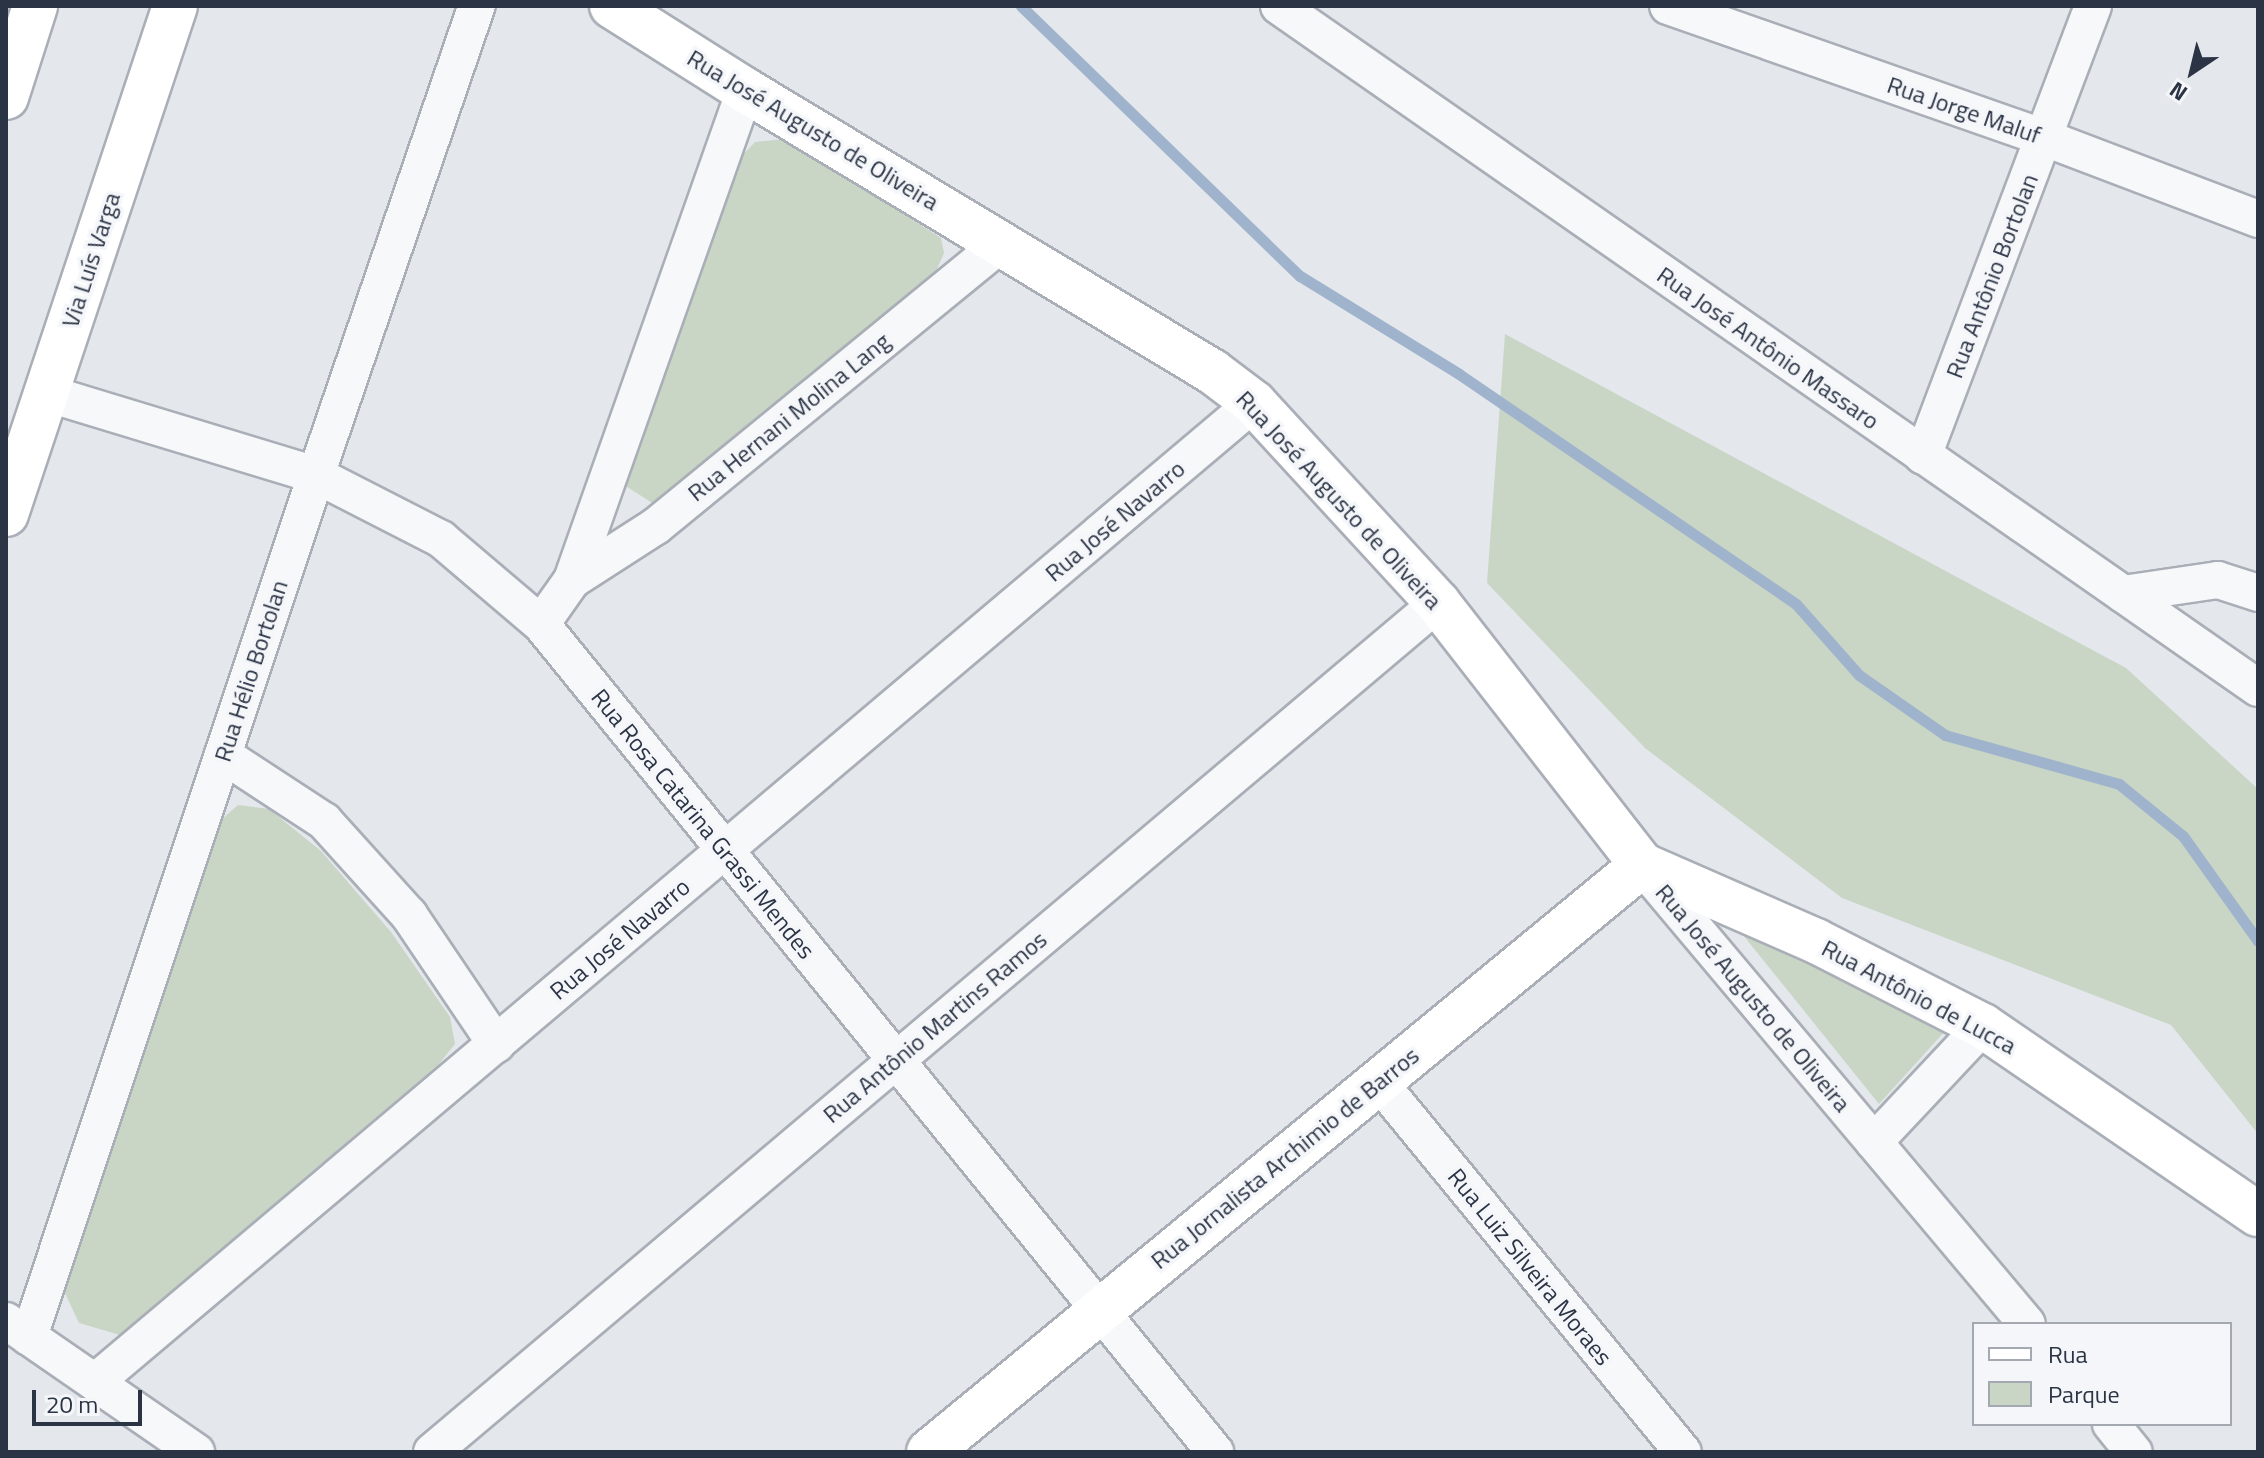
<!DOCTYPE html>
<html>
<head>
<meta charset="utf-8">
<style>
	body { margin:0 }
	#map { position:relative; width:2264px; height:1458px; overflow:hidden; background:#e4e7ec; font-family:"Titillium Web",sans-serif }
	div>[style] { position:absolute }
	.green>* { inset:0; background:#c9d6c5 }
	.stream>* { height:11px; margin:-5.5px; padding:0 5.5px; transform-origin:5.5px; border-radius:5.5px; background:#9fb4cc }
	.roads { filter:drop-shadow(2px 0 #a9aeb7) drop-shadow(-2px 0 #a9aeb7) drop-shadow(0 2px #a9aeb7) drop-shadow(0 -2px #a9aeb7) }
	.street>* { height:36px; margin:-18px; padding:0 18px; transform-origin:18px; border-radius:18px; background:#f7f8fa }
	.secondary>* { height:44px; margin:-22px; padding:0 22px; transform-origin:22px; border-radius:22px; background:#fff }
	span { translate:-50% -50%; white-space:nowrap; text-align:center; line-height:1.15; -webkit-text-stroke:7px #f4f6f9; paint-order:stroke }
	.street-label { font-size:24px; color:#2b3445 }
	.frame { position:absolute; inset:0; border:8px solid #2b3445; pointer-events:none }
	.legend { position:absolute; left:1972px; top:1322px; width:260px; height:104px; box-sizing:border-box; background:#f4f6f9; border:2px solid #a4a8b1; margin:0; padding:10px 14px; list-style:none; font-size:24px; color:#2b3445 }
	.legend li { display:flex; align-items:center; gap:16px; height:40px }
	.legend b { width:40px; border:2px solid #a4a8b1 }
	.north { position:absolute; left:2152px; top:32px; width:80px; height:80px; -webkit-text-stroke:6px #f4f6f9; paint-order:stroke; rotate:215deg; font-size:22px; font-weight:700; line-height:32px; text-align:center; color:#2b3445 }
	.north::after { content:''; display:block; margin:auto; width:28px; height:36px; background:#2b3445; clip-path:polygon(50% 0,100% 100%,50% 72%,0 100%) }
	.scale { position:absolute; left:32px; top:1390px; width:110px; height:36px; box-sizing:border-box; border:4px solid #2b3445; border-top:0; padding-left:10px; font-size:24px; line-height:28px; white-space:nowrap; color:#2b3445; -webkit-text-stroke:6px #f4f6f9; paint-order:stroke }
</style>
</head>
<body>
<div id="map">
	<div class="green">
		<i style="clip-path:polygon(785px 139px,941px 238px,944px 253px,933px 278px,657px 506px,624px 485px,737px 161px,755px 142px)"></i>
		<i style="clip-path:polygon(1505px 334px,2126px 668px,2258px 789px,2258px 1134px,2171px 1025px,1842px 898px,1645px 748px,1487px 583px)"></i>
		<i style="clip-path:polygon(238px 805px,269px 809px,321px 851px,391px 932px,450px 1017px,455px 1044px,439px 1064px,120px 1335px,79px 1323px,64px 1291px,222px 819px)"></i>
		<i style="clip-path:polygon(1739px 930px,1947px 1029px,1879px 1104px)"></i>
	</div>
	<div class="stream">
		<i style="left:1021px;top:6px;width:388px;rotate:44.1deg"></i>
		<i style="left:1300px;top:276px;width:187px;rotate:31.6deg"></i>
		<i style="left:1459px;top:374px;width:408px;rotate:34.3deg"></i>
		<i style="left:1796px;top:604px;width:95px;rotate:48.4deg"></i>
		<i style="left:1859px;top:675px;width:105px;rotate:34.9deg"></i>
		<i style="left:1945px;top:735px;width:181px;rotate:15.7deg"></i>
		<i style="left:2119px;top:784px;width:82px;rotate:39.1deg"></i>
		<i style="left:2183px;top:836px;width:129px;rotate:54.5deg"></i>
	</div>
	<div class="roads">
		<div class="street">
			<i style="left:1279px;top:6px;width:1193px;rotate:34.86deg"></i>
			<i style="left:1668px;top:6px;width:399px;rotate:19.3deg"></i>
			<i style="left:2045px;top:138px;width:228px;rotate:20.8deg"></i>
			<i style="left:46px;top:393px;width:282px;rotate:16.9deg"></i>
			<i style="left:316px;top:475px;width:140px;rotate:27.1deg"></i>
			<i style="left:441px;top:539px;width:131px;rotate:40.4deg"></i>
			<i style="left:541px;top:624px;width:1068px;rotate:50.85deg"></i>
			<i style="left:1923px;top:456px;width:481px;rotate:-69.3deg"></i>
			<i style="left:572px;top:580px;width:100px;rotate:-32.7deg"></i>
			<i style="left:656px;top:526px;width:446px;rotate:-39.3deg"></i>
			<i style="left:2123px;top:594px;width:96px;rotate:-8.4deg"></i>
			<i style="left:2218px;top:580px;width:42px;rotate:18deg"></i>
			<i style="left:541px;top:624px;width:54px;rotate:-54.8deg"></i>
			<i style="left:572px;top:580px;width:520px;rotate:-70.55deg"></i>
			<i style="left:223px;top:755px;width:121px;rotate:33.2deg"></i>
			<i style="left:324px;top:821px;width:127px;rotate:47.9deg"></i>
			<i style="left:409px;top:915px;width:156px;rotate:56deg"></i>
			<i style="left:1642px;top:866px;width:598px;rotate:49.95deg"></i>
			<i style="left:1378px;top:1081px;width:480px;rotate:50.6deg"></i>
			<i style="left:1874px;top:1142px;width:159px;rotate:-46.8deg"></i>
			<i style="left:6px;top:1321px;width:231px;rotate:34.6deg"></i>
			<i style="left:29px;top:1337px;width:909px;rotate:-71.58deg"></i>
			<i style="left:316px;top:475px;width:496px;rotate:-71.1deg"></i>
			<i style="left:95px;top:1382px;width:1517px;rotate:-40.19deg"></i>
			<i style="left:2111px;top:1424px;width:36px;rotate:51deg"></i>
			<i style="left:432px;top:1452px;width:1316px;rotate:-40.16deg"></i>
		</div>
		<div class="secondary">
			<i style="left:612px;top:6px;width:157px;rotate:32.3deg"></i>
			<i style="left:745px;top:90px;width:546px;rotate:31.07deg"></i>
			<i style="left:1213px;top:372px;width:51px;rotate:37.1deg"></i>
			<i style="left:1254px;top:403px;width:272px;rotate:47.4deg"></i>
			<i style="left:1438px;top:603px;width:332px;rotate:52.1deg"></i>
			<i style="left:1642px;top:865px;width:190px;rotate:23.6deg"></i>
			<i style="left:1816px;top:941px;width:187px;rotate:27deg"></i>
			<i style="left:1983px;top:1026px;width:333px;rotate:34.4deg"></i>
			<i style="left:6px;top:97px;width:96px;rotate:-72.3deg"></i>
			<i style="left:6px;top:514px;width:535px;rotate:-71.6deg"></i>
			<i style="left:929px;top:1452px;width:924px;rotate:-39.46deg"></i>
		</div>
	</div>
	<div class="street-label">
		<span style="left:1964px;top:110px;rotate:19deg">Rua Jorge Maluf</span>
		<span style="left:813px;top:130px;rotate:31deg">Rua José Augusto de Oliveira</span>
		<span style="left:91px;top:260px;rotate:-72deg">Via Luís Varga</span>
		<span style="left:1992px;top:276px;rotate:-69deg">Rua Antônio Bortolan</span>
		<span style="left:1768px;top:348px;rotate:35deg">Rua José Antônio Massaro</span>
		<span style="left:789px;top:417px;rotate:-39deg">Rua Hernani Molina Lang</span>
		<span style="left:1339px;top:500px;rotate:47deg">Rua José Augusto de Oliveira</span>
		<span style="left:1115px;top:521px;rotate:-40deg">Rua José Navarro</span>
		<span style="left:251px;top:671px;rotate:-72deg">Rua Hélio Bortolan</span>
		<span style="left:703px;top:824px;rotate:51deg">Rua Rosa Catarina Grassi Mendes</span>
		<span style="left:620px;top:939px;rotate:-40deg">Rua José Navarro</span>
		<span style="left:1919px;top:997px;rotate:28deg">Rua Antônio de Lucca</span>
		<span style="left:1753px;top:998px;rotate:50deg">Rua José Augusto de Oliveira</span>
		<span style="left:935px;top:1027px;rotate:-40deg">Rua Antônio Martins Ramos</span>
		<span style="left:1285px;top:1158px;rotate:-39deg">Rua Jornalista Archimio de Barros</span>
		<span style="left:1530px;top:1267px;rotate:51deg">Rua Luiz Silveira Moraes</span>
	</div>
	<div class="frame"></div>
	<ul class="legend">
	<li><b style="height:10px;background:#fff"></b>Rua</li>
	<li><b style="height:22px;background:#c9d6c5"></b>Parque</li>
	</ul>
	<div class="north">N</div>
	<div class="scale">20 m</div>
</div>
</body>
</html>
